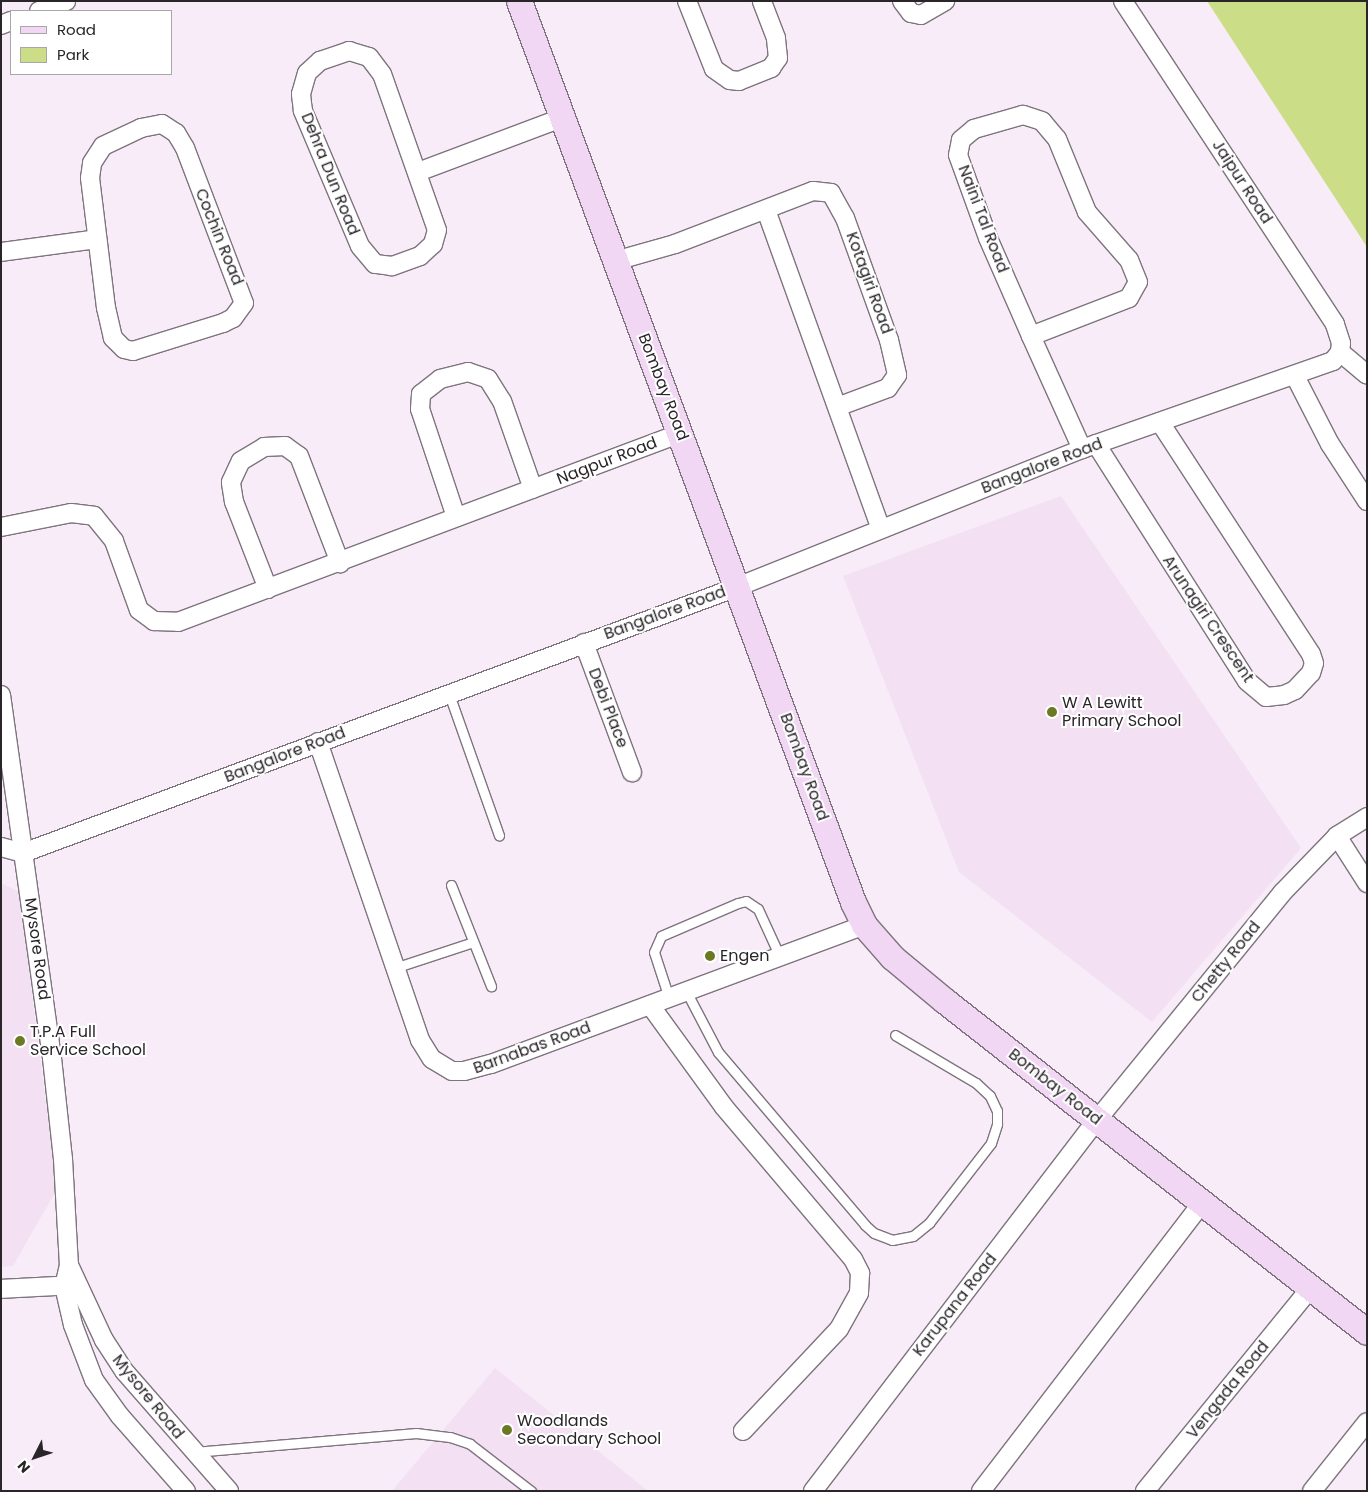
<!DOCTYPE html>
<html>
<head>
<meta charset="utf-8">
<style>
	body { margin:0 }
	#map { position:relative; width:1368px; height:1492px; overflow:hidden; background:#f7ecf7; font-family:Poppins,sans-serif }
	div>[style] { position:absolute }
	.built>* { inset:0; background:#f3e1f3 }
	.green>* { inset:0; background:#cd8 }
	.roads { filter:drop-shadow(1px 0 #7e747e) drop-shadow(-1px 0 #7e747e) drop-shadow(0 1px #7e747e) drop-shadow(0 -1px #7e747e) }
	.lane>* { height:9px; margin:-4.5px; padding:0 4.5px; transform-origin:4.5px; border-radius:4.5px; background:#fff }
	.street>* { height:18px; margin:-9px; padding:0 9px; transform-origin:9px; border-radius:9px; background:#fff }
	.secondary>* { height:25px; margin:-12.5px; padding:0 12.5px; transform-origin:12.5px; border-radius:12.5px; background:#f2d7f4 }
	.dots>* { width:14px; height:14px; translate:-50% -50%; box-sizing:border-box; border:2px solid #fff; border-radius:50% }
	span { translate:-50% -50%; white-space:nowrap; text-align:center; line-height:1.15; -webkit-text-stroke:4px #fff; paint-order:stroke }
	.street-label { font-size:16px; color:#292529 }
	.poi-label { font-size:16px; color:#292529 }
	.left { translate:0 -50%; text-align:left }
	.frame { position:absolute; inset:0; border:2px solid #292529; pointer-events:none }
	.legend { position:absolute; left:10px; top:10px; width:162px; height:65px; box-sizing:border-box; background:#fff; border:1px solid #a9a8a9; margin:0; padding:6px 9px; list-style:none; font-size:15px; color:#292529 }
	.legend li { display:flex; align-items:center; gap:10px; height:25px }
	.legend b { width:25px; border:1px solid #a9a8a9 }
	.north { position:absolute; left:10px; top:1432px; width:50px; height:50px; -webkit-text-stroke:4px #fff; paint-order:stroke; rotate:229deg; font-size:14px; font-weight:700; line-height:20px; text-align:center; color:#292529 }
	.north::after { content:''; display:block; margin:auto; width:18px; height:22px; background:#292529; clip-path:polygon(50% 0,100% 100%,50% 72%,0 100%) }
</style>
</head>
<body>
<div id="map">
	<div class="built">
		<i style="clip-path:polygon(1061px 496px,1301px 848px,1152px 1022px,959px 872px,843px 576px)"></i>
		<i style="clip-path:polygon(1px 883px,19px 892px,57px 1189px,13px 1266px,1px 1267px)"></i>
		<i style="clip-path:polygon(495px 1368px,648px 1491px,392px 1491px)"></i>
	</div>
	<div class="green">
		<i style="clip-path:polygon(1207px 1px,1367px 1px,1367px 247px)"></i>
	</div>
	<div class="roads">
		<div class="lane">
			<i style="left:449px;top:694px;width:150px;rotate:70.5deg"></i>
			<i style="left:451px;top:885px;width:109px;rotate:68.4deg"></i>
			<i style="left:394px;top:968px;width:83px;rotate:-18.2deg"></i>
			<i style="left:686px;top:991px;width:69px;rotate:62.3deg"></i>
			<i style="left:718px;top:1052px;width:227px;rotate:49.6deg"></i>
			<i style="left:865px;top:1225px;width:12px;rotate:42deg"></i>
			<i style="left:874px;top:1233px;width:19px;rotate:21deg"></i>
			<i style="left:892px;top:1240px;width:21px;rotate:-11deg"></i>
			<i style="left:913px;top:1236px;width:21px;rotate:-39deg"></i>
			<i style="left:929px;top:1223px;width:101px;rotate:-52.2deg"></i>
			<i style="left:991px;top:1143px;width:20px;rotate:-72deg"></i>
			<i style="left:997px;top:1124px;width:13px;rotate:-90deg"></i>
			<i style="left:997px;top:1111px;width:17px;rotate:-115deg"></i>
			<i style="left:990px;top:1096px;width:19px;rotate:-137deg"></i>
			<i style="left:976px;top:1083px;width:94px;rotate:-149.3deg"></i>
			<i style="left:669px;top:998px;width:48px;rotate:-108.1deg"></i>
			<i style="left:654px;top:952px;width:17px;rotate:-66deg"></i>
			<i style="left:661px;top:936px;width:84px;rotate:-23.2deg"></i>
			<i style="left:738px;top:903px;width:8px;rotate:-14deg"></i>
			<i style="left:746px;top:901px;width:14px;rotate:34deg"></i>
			<i style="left:758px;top:909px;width:53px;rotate:65.4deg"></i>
			<i style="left:194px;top:1452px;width:223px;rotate:-4.9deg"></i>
			<i style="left:416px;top:1433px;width:34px;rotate:7deg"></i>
			<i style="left:450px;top:1437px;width:21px;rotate:19deg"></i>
			<i style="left:470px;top:1444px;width:77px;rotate:37.6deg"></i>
		</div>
		<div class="street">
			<i style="left:687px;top:1px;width:73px;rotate:68.3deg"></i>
			<i style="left:714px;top:69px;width:19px;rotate:35deg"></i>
			<i style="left:730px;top:80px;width:9px;rotate:6deg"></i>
			<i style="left:739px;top:81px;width:35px;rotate:-22deg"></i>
			<i style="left:771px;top:68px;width:12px;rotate:-55deg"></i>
			<i style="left:778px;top:58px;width:20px;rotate:-96deg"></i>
			<i style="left:776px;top:38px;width:40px;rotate:-111deg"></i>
			<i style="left:902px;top:1px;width:15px;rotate:53deg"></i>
			<i style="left:911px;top:13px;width:10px;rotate:11deg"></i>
			<i style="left:921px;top:15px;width:28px;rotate:-30deg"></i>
			<i style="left:39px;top:11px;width:29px;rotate:-20deg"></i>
			<i style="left:1px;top:25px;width:11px;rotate:-22deg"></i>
			<i style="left:349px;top:51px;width:21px;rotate:17deg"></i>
			<i style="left:369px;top:57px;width:21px;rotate:53deg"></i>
			<i style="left:382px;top:74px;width:165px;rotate:70.6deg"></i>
			<i style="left:437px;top:230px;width:15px;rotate:106deg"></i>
			<i style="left:433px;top:244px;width:18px;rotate:137deg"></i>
			<i style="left:420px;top:256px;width:30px;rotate:160deg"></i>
			<i style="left:392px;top:266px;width:17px;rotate:-173deg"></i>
			<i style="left:375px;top:264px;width:23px;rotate:-130deg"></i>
			<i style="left:360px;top:246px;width:147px;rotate:-112.9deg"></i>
			<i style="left:303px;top:111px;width:17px;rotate:-97deg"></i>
			<i style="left:301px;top:94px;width:22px;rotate:-74deg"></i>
			<i style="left:307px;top:73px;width:18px;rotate:-43deg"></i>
			<i style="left:320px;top:61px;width:31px;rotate:-19deg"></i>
			<i style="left:162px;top:124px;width:17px;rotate:33deg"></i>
			<i style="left:176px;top:133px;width:17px;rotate:59deg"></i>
			<i style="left:185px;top:148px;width:166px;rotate:69.2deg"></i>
			<i style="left:244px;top:303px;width:19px;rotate:126deg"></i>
			<i style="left:233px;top:318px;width:11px;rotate:153deg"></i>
			<i style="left:223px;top:323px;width:94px;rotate:162.7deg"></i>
			<i style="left:133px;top:351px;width:9px;rotate:-167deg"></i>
			<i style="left:124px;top:349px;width:16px;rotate:-135deg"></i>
			<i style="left:113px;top:338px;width:31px;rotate:-103deg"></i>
			<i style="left:106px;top:308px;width:131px;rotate:-97deg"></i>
			<i style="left:90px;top:178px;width:15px;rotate:-82deg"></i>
			<i style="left:92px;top:163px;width:20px;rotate:-57deg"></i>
			<i style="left:103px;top:146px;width:42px;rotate:-25.3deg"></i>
			<i style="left:141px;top:128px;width:21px;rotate:-11deg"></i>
			<i style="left:418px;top:172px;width:154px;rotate:-20.6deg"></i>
			<i style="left:766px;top:210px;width:339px;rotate:70.2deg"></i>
			<i style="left:1px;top:252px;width:97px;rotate:-7.7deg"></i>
			<i style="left:615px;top:261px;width:62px;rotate:-15.8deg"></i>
			<i style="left:675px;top:244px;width:148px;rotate:-21deg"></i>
			<i style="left:813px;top:191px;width:18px;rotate:6deg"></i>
			<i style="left:831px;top:193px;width:29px;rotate:61deg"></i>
			<i style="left:845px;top:218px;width:130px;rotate:70.2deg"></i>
			<i style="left:889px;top:340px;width:36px;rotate:77deg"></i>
			<i style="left:897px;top:375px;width:16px;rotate:125deg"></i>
			<i style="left:888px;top:388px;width:54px;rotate:159.6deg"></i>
			<i style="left:1031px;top:336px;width:105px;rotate:-21.2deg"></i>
			<i style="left:1129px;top:298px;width:18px;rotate:-61deg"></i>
			<i style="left:1138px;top:282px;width:24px;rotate:-112deg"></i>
			<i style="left:1129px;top:260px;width:64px;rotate:-131.2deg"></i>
			<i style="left:1087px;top:212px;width:79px;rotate:-112.3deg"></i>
			<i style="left:1057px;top:139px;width:23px;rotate:-130deg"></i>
			<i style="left:1042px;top:121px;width:20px;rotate:-162deg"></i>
			<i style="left:1023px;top:115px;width:51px;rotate:164.1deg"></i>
			<i style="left:974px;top:129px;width:17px;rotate:140deg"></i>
			<i style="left:961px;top:140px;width:15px;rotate:101deg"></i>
			<i style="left:958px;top:155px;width:88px;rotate:70.1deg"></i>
			<i style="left:988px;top:238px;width:107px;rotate:66.3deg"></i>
			<i style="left:1031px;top:336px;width:124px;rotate:65.7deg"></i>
			<i style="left:1340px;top:352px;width:35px;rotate:40deg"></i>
			<i style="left:1295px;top:376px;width:76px;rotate:62.8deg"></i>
			<i style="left:1330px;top:444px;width:68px;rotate:57deg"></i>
			<i style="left:1096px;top:444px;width:281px;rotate:57.5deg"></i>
			<i style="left:1247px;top:681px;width:25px;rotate:40deg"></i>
			<i style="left:1266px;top:697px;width:18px;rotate:-6deg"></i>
			<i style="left:1284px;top:695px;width:12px;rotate:-24deg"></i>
			<i style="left:1295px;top:690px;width:23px;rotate:-47deg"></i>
			<i style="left:1311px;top:673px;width:10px;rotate:-73deg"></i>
			<i style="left:1314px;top:663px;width:9px;rotate:-108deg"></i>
			<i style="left:1311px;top:654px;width:277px;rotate:-123.1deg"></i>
			<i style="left:456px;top:517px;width:114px;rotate:-108.4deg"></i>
			<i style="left:420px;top:409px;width:15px;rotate:-86deg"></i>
			<i style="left:421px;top:394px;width:24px;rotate:-38deg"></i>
			<i style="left:440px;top:379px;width:29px;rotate:-14deg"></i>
			<i style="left:468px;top:372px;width:21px;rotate:19deg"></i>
			<i style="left:488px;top:379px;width:26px;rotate:58deg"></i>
			<i style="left:502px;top:401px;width:93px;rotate:70.6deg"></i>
			<i style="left:1px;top:527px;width:71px;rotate:-11.3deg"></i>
			<i style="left:71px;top:513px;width:23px;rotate:7deg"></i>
			<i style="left:94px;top:516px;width:32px;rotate:51deg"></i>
			<i style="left:114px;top:541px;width:73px;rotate:70.1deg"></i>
			<i style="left:139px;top:610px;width:19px;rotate:36deg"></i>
			<i style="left:154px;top:621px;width:24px;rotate:2deg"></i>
			<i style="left:178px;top:622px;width:537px;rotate:-20.59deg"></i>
			<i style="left:268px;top:589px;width:93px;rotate:-111.3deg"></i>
			<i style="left:234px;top:502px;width:20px;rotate:-99deg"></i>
			<i style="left:231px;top:482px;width:23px;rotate:-65deg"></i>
			<i style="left:241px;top:461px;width:27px;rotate:-31deg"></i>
			<i style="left:264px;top:447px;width:21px;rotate:-3deg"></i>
			<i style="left:285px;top:446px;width:17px;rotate:36deg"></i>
			<i style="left:299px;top:456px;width:115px;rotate:69deg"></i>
			<i style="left:584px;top:643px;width:138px;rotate:69.6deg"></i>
			<i style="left:1px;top:695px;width:367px;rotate:82deg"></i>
			<i style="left:52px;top:1058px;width:102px;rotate:83.8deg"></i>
			<i style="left:63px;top:1159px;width:106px;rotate:86.8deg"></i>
			<i style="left:69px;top:1265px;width:22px;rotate:103deg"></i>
			<i style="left:64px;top:1286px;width:40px;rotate:77deg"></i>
			<i style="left:73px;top:1325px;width:59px;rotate:69.1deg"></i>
			<i style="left:94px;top:1380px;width:44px;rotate:54.2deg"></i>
			<i style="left:120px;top:1416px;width:100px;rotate:48.7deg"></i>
			<i style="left:318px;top:742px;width:315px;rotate:71.1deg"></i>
			<i style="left:420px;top:1040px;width:22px;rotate:58deg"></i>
			<i style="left:432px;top:1059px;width:23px;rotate:31deg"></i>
			<i style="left:452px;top:1071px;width:12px"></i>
			<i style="left:464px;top:1071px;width:28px;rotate:-15deg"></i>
			<i style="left:491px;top:1064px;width:398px;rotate:-20.4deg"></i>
			<i style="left:1337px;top:836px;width:56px;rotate:57.4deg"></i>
			<i style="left:1px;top:847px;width:23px;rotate:15deg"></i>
			<i style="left:23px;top:853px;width:762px;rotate:-20.43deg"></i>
			<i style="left:737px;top:587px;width:372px;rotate:-21.8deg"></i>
			<i style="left:1082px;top:449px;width:266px;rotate:-19.3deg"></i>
			<i style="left:1333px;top:361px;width:11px;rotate:-52deg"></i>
			<i style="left:1340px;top:352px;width:9px;rotate:-84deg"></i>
			<i style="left:1341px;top:343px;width:20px;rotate:-108deg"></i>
			<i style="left:1335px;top:324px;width:386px;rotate:-123.3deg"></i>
			<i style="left:650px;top:1005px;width:126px;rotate:54deg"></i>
			<i style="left:724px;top:1107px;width:199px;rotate:49.7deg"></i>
			<i style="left:853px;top:1259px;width:16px;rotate:63deg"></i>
			<i style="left:860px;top:1273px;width:20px;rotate:93deg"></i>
			<i style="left:859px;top:1293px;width:41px;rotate:119.1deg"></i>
			<i style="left:839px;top:1329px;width:140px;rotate:133.3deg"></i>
			<i style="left:69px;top:1265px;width:83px;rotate:65deg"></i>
			<i style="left:104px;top:1340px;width:38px;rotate:57deg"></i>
			<i style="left:125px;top:1372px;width:158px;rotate:48.8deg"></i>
			<i style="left:1px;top:1289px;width:75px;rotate:-3.1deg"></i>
			<i style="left:813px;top:1491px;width:467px;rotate:-52.6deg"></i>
			<i style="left:1097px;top:1120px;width:293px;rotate:-50.8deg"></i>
			<i style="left:1282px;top:893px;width:79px;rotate:-46deg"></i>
			<i style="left:1337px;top:836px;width:36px;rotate:-32deg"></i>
			<i style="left:981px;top:1491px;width:362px;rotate:-52.5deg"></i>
			<i style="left:1145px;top:1491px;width:261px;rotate:-50.8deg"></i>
			<i style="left:1312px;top:1491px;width:88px;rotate:-51.4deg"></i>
		</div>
		<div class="secondary">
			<i style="left:519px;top:1px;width:961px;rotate:69.66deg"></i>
			<i style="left:853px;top:902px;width:25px;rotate:64deg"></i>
			<i style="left:864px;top:925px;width:43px;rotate:48.8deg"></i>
			<i style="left:892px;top:957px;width:69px;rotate:39.7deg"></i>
			<i style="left:945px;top:1001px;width:536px;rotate:38.11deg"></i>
		</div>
	</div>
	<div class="dots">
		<i style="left:1052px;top:712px;background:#6b7824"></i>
		<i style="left:710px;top:956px;background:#6b7824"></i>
		<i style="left:20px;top:1041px;background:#6b7824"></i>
		<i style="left:507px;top:1430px;background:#6b7824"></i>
	</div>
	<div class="street-label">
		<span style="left:330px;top:174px;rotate:68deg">Dehra Dun Road</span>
		<span style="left:1242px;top:182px;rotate:57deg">Jaipur Road</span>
		<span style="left:983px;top:219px;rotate:69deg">Naini Tal Road</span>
		<span style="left:219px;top:237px;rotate:68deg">Cochin Road</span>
		<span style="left:869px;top:283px;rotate:70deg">Kotagiri Road</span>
		<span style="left:663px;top:387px;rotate:69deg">Bombay Road</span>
		<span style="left:607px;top:461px;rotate:-21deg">Nagpur Road</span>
		<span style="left:1042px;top:466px;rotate:-21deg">Bangalore Road</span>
		<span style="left:665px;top:613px;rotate:-20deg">Bangalore Road</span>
		<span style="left:1208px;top:619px;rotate:56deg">Arunagiri Crescent</span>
		<span style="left:608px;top:708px;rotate:69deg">Debi Place</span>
		<span style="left:285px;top:755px;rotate:-21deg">Bangalore Road</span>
		<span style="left:804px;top:767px;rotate:70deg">Bombay Road</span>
		<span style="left:37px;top:949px;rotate:82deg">Mysore Road</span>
		<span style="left:1226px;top:962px;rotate:-51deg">Chetty Road</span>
		<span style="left:532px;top:1048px;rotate:-20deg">Barnabas Road</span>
		<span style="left:1055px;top:1087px;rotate:38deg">Bombay Road</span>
		<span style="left:955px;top:1305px;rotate:-52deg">Karupana Road</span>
		<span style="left:1228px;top:1390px;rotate:-51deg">Vengada Road</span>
		<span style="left:148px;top:1397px;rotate:51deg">Mysore Road</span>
	</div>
	<div class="poi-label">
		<span class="left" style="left:1062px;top:712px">W A Lewitt<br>Primary School</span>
		<span class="left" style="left:720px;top:956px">Engen</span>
		<span class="left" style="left:30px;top:1041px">T.P.A Full<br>Service School</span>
		<span class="left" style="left:517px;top:1430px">Woodlands<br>Secondary School</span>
	</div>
	<div class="frame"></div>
	<ul class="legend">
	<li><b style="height:6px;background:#f2d7f4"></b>Road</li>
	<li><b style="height:14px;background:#cd8"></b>Park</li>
	</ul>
	<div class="north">N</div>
</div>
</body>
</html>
